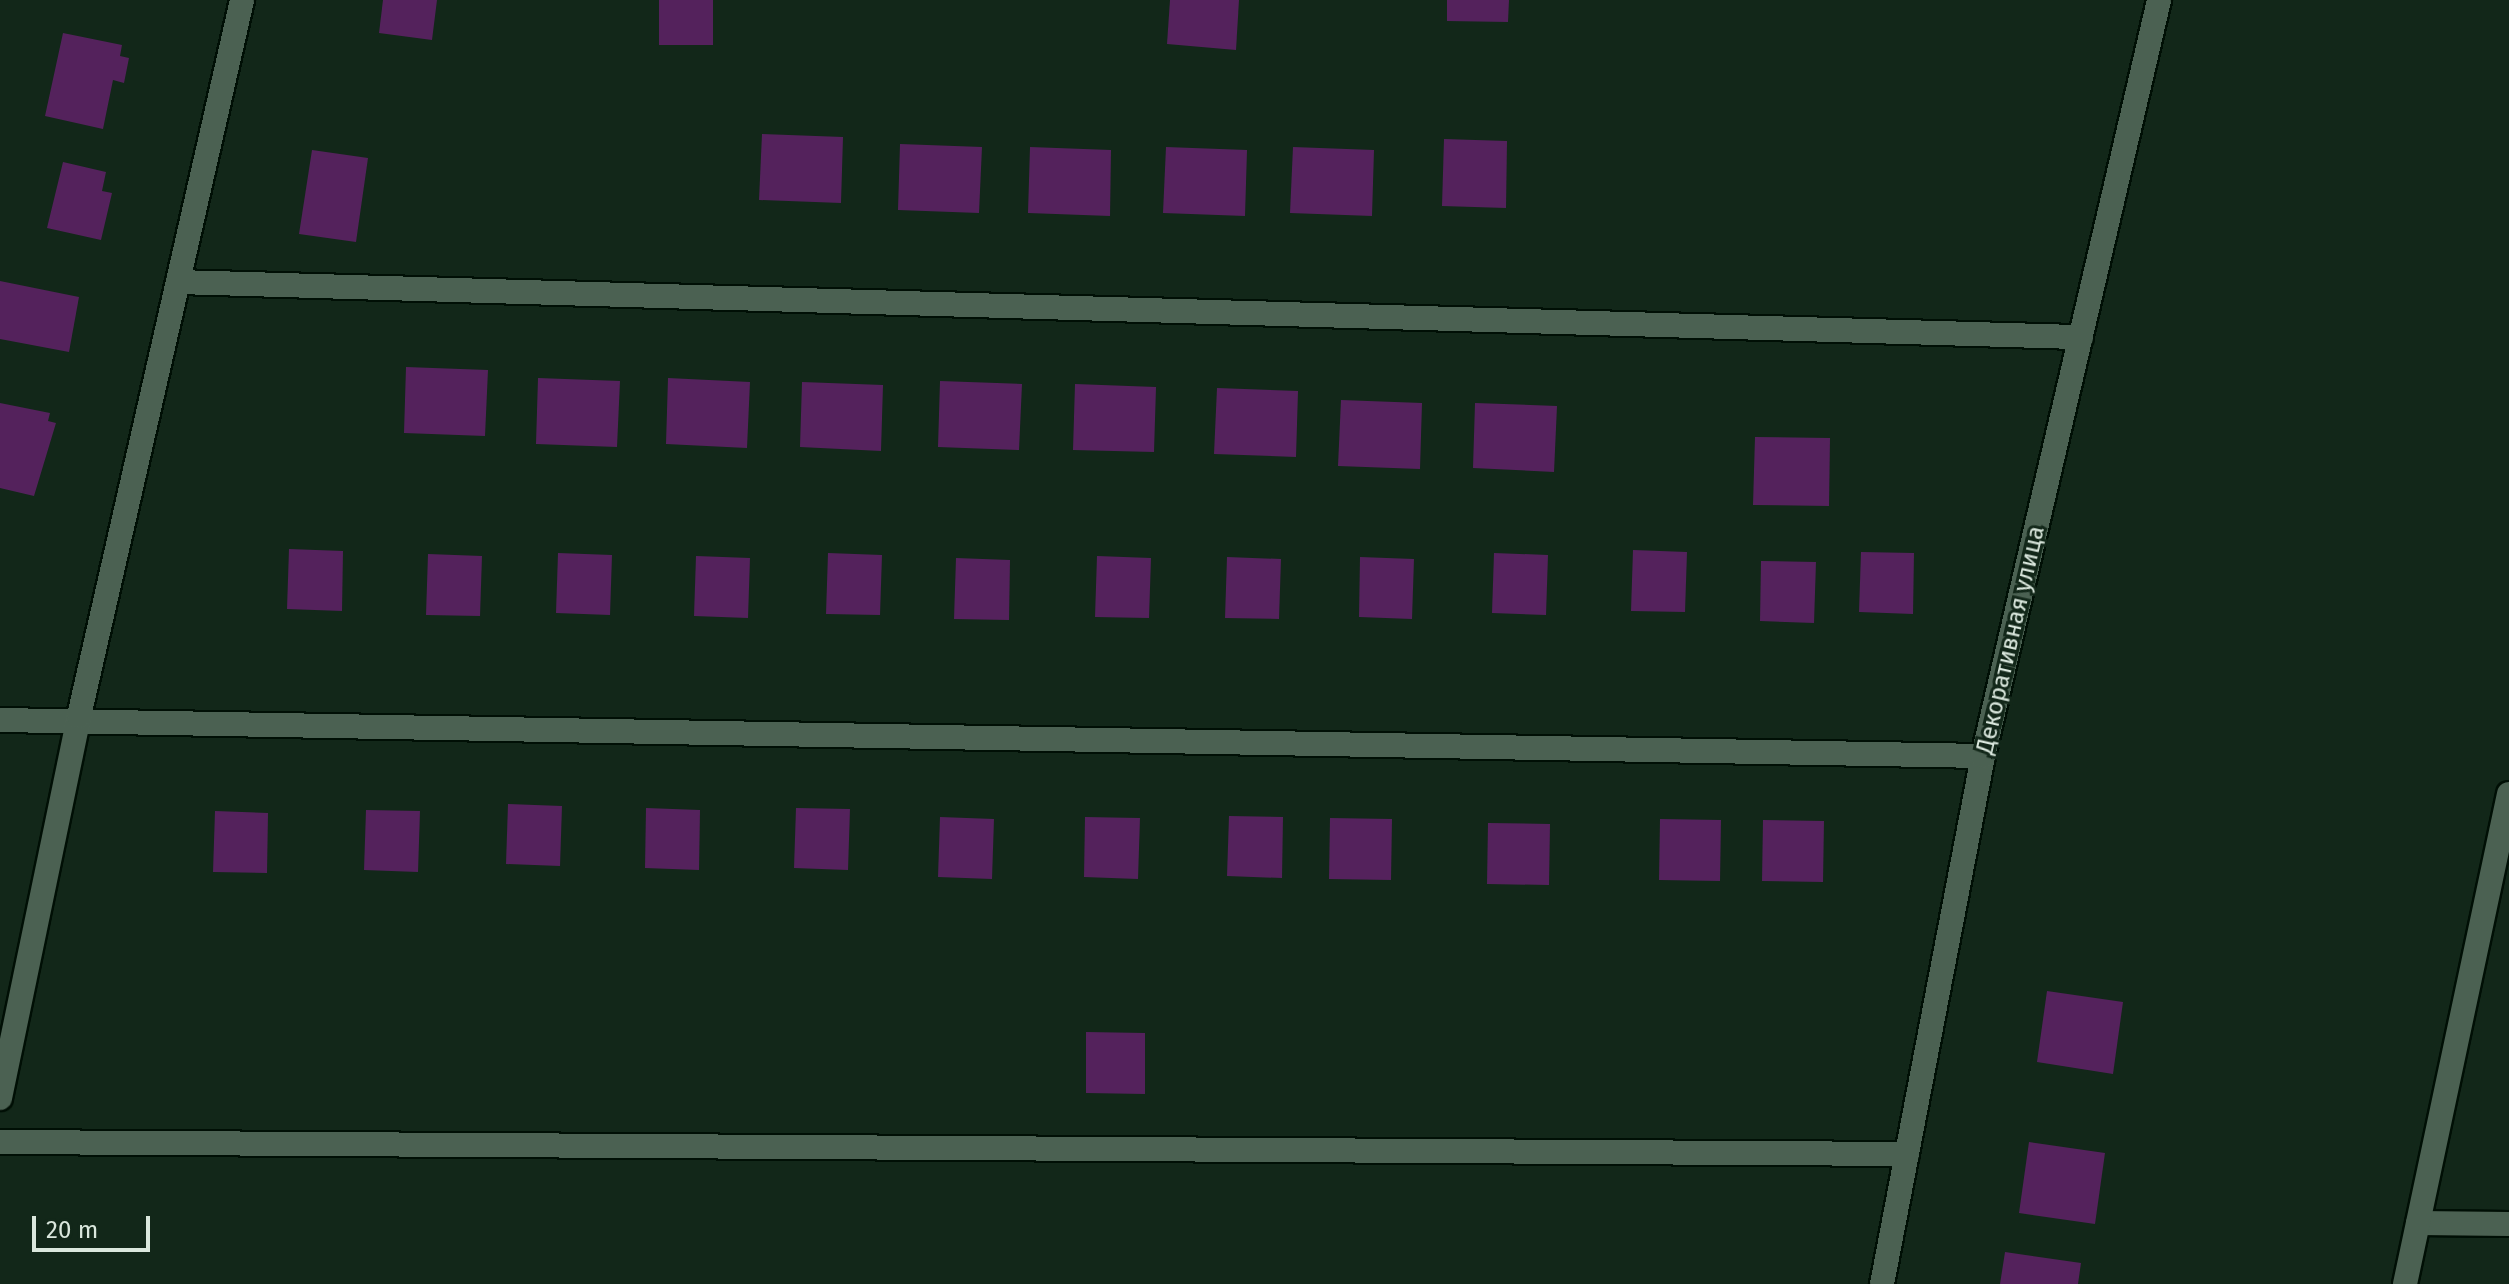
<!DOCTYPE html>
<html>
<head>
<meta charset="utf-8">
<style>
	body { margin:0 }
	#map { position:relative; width:2509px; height:1284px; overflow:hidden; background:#122719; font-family:"Fira Sans",sans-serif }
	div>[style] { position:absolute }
	.building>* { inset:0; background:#54225c }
	.roads { filter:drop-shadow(2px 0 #000f05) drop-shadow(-2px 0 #000f05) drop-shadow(0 2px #000f05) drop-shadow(0 -2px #000f05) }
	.street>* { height:24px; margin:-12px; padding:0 12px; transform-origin:12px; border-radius:12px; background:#4b6152 }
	span { translate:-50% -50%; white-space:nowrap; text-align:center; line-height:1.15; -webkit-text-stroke:6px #122719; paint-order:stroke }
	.street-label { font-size:24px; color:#dae7dd }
	.scale { position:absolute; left:32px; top:1216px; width:118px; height:36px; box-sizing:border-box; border:4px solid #dae7dd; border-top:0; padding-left:10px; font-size:24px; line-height:28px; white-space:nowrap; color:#dae7dd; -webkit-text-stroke:6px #122719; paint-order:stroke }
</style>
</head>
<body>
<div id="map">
	<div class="building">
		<i style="clip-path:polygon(383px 0,437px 0,432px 40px,379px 33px)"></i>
		<i style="clip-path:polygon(659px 0,713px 0,713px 45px,659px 45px)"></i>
		<i style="clip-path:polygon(1170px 0,1239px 0,1236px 50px,1167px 44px)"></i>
		<i style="clip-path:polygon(1447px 0,1509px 0,1508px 22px,1447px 21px)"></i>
		<i style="clip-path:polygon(63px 33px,122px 45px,120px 56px,129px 58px,124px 83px,113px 80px,103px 129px,45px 116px)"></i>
		<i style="clip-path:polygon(762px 134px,843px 137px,841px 203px,759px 200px)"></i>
		<i style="clip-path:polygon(1444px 139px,1507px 141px,1506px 208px,1442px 206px)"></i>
		<i style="clip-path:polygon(900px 144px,982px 147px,979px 213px,898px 210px)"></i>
		<i style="clip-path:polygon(1030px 147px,1111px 150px,1110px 216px,1028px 213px)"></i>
		<i style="clip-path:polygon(1166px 147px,1247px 150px,1245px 216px,1163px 213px)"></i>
		<i style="clip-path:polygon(1293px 147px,1374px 150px,1372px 216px,1290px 213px)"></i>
		<i style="clip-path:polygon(312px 150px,368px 158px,356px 242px,299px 234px)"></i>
		<i style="clip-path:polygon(63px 162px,106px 172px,102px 191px,112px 193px,101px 240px,47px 228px)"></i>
		<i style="clip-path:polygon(0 281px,79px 297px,69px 352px,0 339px)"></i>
		<i style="clip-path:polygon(406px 367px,488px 370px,485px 436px,404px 433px)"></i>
		<i style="clip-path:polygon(538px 378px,620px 381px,617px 447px,536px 444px)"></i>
		<i style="clip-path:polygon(668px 378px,750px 382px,747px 448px,666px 444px)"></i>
		<i style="clip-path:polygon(940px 381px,1022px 384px,1019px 450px,938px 447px)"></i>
		<i style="clip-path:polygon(802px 382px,883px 385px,881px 451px,800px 447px)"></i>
		<i style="clip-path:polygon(1075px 384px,1156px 387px,1154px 452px,1073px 450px)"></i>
		<i style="clip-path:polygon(1217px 388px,1298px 391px,1296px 457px,1214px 454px)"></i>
		<i style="clip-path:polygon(1341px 400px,1422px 403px,1420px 469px,1338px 466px)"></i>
		<i style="clip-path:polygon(0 403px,50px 413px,48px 421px,56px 423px,34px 496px,0 488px)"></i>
		<i style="clip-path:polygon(1475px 403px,1557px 406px,1554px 472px,1473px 468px)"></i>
		<i style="clip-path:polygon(1755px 437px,1830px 438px,1829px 506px,1753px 505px)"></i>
		<i style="clip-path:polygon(289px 549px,343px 551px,342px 611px,287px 609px)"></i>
		<i style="clip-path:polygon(1633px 550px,1687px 552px,1685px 612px,1631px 611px)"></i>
		<i style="clip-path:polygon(1861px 552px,1914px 553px,1913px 614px,1859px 612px)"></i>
		<i style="clip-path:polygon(558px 553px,612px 555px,610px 615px,556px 613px)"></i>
		<i style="clip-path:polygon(828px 553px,882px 555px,880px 615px,826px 614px)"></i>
		<i style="clip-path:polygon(1494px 553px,1548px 555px,1546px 615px,1492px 613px)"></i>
		<i style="clip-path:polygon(428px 554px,482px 556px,480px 616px,426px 615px)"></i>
		<i style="clip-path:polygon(696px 556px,750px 558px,748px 618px,694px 616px)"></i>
		<i style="clip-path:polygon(1097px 556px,1151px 558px,1149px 618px,1095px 617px)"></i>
		<i style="clip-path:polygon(1227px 557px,1281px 559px,1279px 619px,1225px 618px)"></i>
		<i style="clip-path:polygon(1360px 557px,1414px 559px,1412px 619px,1359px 617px)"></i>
		<i style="clip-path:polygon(956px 558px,1010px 560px,1009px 620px,954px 619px)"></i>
		<i style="clip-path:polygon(1761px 561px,1816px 562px,1814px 623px,1760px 621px)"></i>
		<i style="clip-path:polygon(508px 804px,562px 806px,560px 866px,506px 864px)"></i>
		<i style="clip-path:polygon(646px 808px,700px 810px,699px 870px,645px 868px)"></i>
		<i style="clip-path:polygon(796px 808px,850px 809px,848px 870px,794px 868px)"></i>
		<i style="clip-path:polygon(366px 810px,420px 811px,418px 872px,364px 870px)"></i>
		<i style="clip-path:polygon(215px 811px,268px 813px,267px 873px,213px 872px)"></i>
		<i style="clip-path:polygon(1229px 816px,1283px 817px,1282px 878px,1227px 876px)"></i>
		<i style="clip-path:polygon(940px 817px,994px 819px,992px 879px,938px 877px)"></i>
		<i style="clip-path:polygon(1085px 817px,1140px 818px,1138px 879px,1084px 877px)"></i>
		<i style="clip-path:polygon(1330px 818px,1392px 819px,1391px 880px,1329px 879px)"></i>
		<i style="clip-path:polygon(1660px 819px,1721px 820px,1720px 881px,1659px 880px)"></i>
		<i style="clip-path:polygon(1763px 820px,1824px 821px,1823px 882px,1762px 881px)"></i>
		<i style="clip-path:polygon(1488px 823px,1550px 824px,1549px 885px,1487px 884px)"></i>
		<i style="clip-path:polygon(2047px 991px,2123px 1002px,2113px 1074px,2037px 1062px)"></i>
		<i style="clip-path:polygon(1086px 1032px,1145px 1033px,1145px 1094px,1086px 1093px)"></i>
		<i style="clip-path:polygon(2029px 1142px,2105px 1153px,2095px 1224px,2019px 1213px)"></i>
		<i style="clip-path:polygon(2005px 1252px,2081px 1263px,2078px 1284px,2000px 1284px)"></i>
	</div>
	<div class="roads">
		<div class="street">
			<i style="left:178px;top:282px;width:1904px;rotate:1.66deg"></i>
			<i style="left:0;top:720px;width:1983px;rotate:1.04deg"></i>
			<i style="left:0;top:1098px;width:390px;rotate:-78.3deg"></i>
			<i style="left:79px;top:716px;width:734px;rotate:-77.17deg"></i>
			<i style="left:0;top:1142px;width:1907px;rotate:0.36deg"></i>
			<i style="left:2418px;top:1223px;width:91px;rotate:0.6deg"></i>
			<i style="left:1882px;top:1284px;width:538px;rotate:-79.17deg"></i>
			<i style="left:1983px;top:756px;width:776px;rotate:-76.89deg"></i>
			<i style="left:2405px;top:1284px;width:501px;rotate:-78.02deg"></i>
		</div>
	</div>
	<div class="street-label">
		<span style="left:2011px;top:640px;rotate:-77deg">Декоративная улица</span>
	</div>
	<div class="scale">20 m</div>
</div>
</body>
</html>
